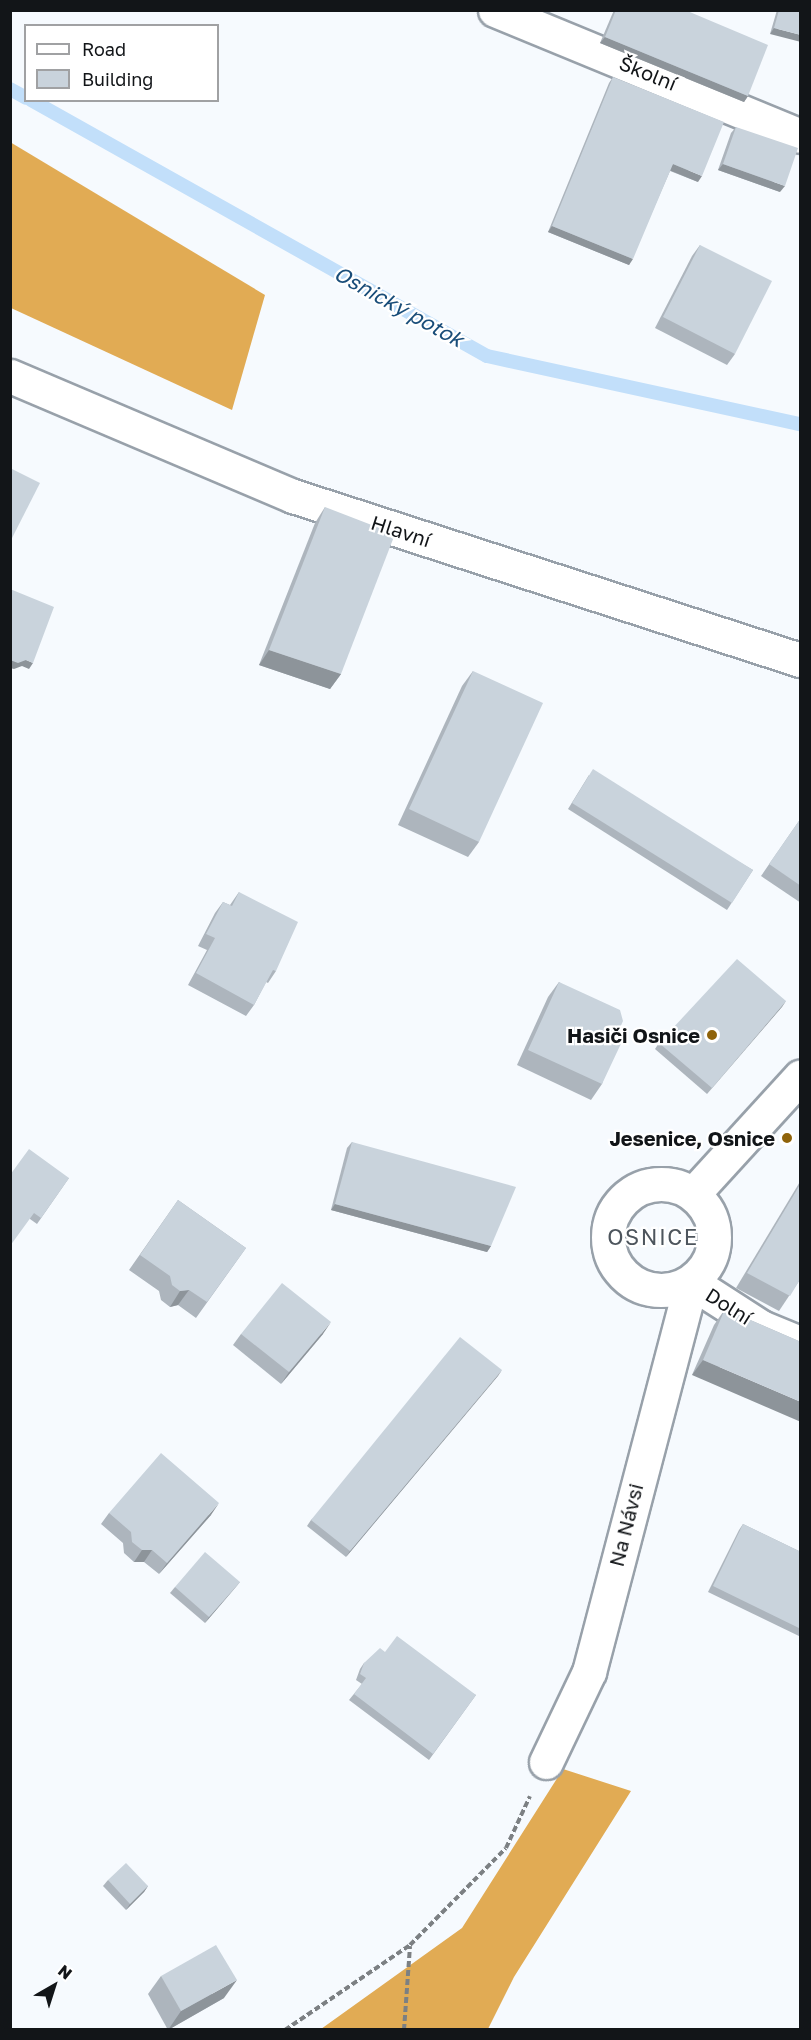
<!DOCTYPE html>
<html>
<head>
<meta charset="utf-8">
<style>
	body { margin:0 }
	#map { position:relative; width:811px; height:2040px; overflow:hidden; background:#f6fafe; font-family:"Golos Text",sans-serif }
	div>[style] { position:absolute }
	.forest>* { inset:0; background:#e1ab54 }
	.stream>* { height:14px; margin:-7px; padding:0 7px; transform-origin:7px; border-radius:7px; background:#c2dffa }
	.path>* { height:4px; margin-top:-2px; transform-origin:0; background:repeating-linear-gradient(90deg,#7c8083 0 6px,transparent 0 9px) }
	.roads { filter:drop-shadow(2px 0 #98a1aa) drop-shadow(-2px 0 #98a1aa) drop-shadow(0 2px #98a1aa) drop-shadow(0 -2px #98a1aa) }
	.minor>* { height:33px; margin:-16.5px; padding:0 16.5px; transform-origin:16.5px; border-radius:16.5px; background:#fff }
	.minor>.ring { margin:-16.5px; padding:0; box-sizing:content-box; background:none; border:33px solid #fff; border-radius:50% }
	.wall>* { inset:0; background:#adb5bd }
	.shaded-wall>* { inset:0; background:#8d949a }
	.building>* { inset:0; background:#c9d3dc }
	.dots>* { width:16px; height:16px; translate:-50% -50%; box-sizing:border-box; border:3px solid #fff; border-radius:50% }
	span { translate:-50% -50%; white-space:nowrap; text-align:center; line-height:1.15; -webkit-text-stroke:4.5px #fff; paint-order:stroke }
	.street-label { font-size:20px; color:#121518 }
	.poi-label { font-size:20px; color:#121518; font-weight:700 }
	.right { translate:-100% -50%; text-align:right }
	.water-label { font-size:21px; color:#194d79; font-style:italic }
	.quarter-label { font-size:22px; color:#4d555d; letter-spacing:1.5px }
	.frame { position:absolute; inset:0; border:12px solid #121518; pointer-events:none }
	.legend { position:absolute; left:24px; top:24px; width:195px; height:78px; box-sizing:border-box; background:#fff; border:2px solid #a0a1a3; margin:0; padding:8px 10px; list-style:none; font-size:18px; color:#121518 }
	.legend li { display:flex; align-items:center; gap:12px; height:30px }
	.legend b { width:30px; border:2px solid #a0a1a3 }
	.north { position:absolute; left:24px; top:1956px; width:60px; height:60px; -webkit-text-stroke:4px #fff; paint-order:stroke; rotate:39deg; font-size:16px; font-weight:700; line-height:24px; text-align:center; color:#121518 }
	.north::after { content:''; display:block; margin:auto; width:21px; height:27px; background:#121518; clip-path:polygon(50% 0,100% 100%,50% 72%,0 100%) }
</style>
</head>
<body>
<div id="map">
	<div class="forest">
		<i style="clip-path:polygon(10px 142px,265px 295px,232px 410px,11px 308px)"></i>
		<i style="clip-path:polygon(563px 1769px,631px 1791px,514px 1977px,488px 2029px,321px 2029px,462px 1928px)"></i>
	</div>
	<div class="stream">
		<i style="left:10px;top:89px;width:18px;rotate:29deg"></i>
		<i style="left:31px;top:100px;width:523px;rotate:29.31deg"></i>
		<i style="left:487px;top:356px;width:320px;rotate:12.3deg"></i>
	</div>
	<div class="path">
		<i style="left:285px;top:2030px;width:151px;rotate:-34.2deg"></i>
		<i style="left:410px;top:1945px;width:136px;rotate:-45.3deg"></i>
		<i style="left:506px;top:1848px;width:57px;rotate:-65.2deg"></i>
		<i style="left:404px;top:2030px;width:84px;rotate:-85.9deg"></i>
	</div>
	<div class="roads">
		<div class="minor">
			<i style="left:495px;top:10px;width:330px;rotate:22.4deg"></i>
			<i style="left:10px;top:376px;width:307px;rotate:23deg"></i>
			<i style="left:293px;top:496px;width:533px;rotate:17.92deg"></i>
			<i class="ring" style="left:608px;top:1184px;width:73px;height:73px"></i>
			<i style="left:693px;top:1194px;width:159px;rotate:-47.6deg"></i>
			<i style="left:691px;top:1282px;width:83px;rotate:32.7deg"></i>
			<i style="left:761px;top:1327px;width:42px;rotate:22.3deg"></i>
			<i style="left:546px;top:1762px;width:100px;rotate:-64.5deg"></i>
			<i style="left:589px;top:1672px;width:403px;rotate:-75.3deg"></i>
		</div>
	</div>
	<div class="wall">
		<i style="clip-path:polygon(614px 10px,685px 10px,748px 96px,744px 102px,600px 43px)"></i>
		<i style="clip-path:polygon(777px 10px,801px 10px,770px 34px)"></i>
		<i style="clip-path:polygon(613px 77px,698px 182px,670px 171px,629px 265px,548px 232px,609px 83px)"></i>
		<i style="clip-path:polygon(736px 127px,780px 192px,718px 170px,731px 133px)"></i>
		<i style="clip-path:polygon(700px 245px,735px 354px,727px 365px,655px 328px,692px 256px)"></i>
		<i style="clip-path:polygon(325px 507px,341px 674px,330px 689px,259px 665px,315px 523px)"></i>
		<i style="clip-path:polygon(473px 671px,479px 842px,468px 857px,398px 825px,462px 686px)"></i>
		<i style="clip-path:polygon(589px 775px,753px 870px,727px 910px,568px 809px)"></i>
		<i style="clip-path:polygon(801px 818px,801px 903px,761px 876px)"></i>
		<i style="clip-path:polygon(239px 892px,276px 971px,268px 983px,266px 982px,254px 1005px,246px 1016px,188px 985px,207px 950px,198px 946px,215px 913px,223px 902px,230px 905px)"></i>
		<i style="clip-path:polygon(559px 982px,619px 1030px,602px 1084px,591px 1100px,517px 1065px,548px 997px)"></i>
		<i style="clip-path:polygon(786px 1001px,707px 1094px,655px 1049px,659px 1043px)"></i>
		<i style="clip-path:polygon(352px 1142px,491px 1246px,487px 1252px,331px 1210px,347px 1148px)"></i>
		<i style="clip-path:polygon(10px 1175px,69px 1178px,37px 1224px,30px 1219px)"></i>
		<i style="clip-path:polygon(801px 1180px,801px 1278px,779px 1311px,736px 1288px)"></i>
		<i style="clip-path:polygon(178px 1200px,246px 1248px,196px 1318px,178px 1305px,170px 1307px,161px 1300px,159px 1291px,129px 1270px)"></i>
		<i style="clip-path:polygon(725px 1309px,801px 1342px,692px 1375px,714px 1325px)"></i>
		<i style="clip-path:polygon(241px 1334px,323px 1334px,281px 1384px,233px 1345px)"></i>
		<i style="clip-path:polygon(502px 1370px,346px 1557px,307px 1526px,311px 1520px)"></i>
		<i style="clip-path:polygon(109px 1513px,211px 1515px,159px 1574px,144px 1562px,134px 1562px,124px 1553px,123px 1543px,101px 1524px)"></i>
		<i style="clip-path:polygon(743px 1524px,801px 1552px,801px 1637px,708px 1592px,739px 1530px)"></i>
		<i style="clip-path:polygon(240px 1582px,205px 1623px,170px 1593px,175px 1587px)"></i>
		<i style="clip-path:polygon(385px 1652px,476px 1695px,429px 1760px,349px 1700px,362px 1684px,356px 1680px,360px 1669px,364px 1663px)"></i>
		<i style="clip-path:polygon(108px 1880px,148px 1886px,144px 1892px,126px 1910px,103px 1886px)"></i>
		<i style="clip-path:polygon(161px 1976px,224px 1998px,168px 2030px,148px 1994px)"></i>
	</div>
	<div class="shaded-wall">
		<i style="clip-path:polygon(774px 28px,801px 35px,801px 42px,770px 34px)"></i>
		<i style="clip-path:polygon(605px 37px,748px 96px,744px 102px,600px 43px)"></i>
		<i style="clip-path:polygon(673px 164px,702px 176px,698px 182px,669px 170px)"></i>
		<i style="clip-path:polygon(723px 164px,785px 186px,780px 192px,718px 170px)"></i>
		<i style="clip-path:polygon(552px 226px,633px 259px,629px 265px,548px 232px)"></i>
		<i style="clip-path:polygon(269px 650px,341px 674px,330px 689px,259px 665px)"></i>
		<i style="clip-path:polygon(10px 660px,26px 660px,33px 663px,29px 669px,22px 666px,14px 669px,10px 668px)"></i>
		<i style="clip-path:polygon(786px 1001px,782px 1007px,707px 1094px,712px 1088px)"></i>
		<i style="clip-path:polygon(335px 1204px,491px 1246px,487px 1252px,331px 1210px)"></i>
		<i style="clip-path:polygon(189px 1290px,178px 1305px,170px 1307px,180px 1291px)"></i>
		<i style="clip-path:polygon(331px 1322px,323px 1334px,281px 1384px,289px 1372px)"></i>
		<i style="clip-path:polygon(703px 1360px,801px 1402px,801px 1422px,692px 1375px)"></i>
		<i style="clip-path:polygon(502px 1370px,498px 1376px,346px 1557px,350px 1551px)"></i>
		<i style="clip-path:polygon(219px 1503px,211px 1515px,159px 1574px,167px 1563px)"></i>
		<i style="clip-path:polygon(142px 1550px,152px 1550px,144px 1562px,134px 1562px)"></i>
		<i style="clip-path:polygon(240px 1582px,235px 1588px,205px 1623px,209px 1617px)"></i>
		<i style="clip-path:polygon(148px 1886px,144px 1892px,126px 1910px,130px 1904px)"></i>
		<i style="clip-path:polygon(237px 1980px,224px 1998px,168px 2030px,181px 2011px)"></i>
	</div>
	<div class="building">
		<i style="clip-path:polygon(616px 10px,685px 10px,768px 45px,748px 96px,605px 37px)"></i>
		<i style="clip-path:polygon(779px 10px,801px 10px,801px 35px,774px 28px)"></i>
		<i style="clip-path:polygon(613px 77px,724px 122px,702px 176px,673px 164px,633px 259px,552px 226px)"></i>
		<i style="clip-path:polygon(736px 127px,798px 148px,785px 186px,723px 164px)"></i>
		<i style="clip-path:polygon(700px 245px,772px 281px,735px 354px,663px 317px)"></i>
		<i style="clip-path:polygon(10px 468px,40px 483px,10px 542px)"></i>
		<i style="clip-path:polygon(325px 507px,395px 534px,341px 674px,269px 650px)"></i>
		<i style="clip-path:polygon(10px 589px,54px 607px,33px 663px,26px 660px,18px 663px,10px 660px)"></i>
		<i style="clip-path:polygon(473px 671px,543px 703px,479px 842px,409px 809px)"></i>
		<i style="clip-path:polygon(593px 769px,753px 870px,732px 903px,572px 803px)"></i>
		<i style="clip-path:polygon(801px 818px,801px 886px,769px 864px)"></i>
		<i style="clip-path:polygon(239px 892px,298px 922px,276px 971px,273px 970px,254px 1005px,196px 973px,215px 938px,206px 934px,223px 902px,232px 906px)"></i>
		<i style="clip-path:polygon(737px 959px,786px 1001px,712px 1088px,659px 1043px)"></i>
		<i style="clip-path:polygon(559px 982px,620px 1010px,623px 1021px,619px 1030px,626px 1033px,602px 1084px,528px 1050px)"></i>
		<i style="clip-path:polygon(352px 1142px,516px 1187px,491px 1246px,335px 1204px)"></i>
		<i style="clip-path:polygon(29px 1149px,69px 1178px,41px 1218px,34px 1213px,10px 1246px,10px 1175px)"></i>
		<i style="clip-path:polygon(801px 1183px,801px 1278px,790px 1296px,747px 1273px)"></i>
		<i style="clip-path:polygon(178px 1200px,246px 1248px,207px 1302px,189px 1290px,180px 1291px,172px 1285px,170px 1276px,140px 1255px)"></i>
		<i style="clip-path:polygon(282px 1283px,331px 1322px,289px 1372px,241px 1334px)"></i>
		<i style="clip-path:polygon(725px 1309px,801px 1342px,801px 1402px,703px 1360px)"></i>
		<i style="clip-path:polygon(460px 1337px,502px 1370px,350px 1551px,311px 1520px)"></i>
		<i style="clip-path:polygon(161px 1453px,219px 1503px,167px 1563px,152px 1550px,142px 1550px,132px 1542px,131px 1532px,109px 1513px)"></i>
		<i style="clip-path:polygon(743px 1524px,801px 1552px,801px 1629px,713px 1586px)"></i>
		<i style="clip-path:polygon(205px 1552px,240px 1582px,209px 1617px,175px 1587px)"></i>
		<i style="clip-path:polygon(397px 1636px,476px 1695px,433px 1754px,354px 1694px,366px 1678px,360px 1674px,364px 1663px,380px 1648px,385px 1652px)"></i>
		<i style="clip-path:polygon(126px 1863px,148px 1886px,130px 1904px,108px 1880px)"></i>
		<i style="clip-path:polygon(216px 1945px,237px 1980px,181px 2011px,161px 1976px)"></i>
	</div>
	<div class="dots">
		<i style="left:712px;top:1035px;background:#8f630a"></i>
		<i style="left:787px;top:1138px;background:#8f630a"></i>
	</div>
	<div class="street-label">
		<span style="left:648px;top:73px;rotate:22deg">Školní</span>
		<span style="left:401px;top:531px;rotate:18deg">Hlavní</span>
		<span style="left:729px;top:1306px;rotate:32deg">Dolní</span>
		<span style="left:626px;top:1525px;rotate:-76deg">Na Návsi</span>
	</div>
	<div class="poi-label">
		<span class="right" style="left:700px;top:1035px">Hasiči Osnice</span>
		<span class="right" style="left:775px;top:1138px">Jesenice, Osnice</span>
	</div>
	<div class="water-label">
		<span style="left:399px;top:306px;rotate:29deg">Osnický potok</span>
	</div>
	<div class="quarter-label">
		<span style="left:653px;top:1237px">OSNICE</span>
	</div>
	<div class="frame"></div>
	<ul class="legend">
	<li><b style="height:8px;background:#fff"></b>Road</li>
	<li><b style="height:16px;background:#c9d3dc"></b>Building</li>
	</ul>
	<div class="north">N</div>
</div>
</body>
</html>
